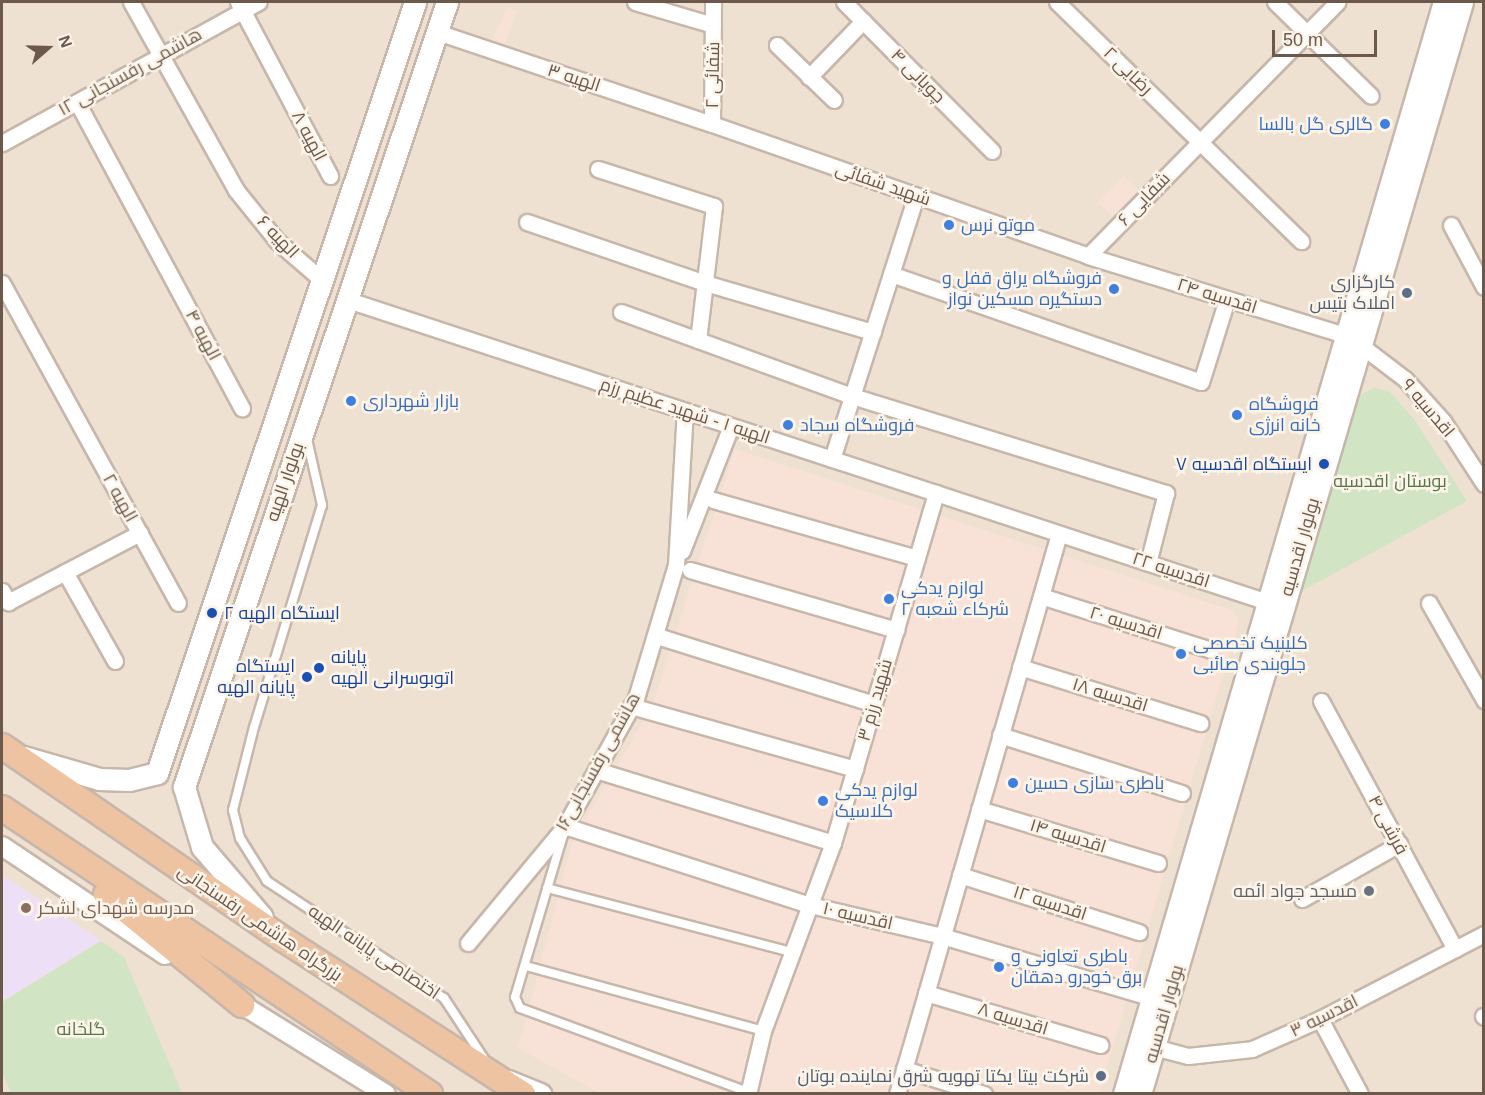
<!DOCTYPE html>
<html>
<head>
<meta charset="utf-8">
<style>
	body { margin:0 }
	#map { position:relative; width:1485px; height:1095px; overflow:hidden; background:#f9f0e2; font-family:Helvetica,Cairo,sans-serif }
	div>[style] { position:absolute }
	.residential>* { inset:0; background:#efe1d2 }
	.commercial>* { inset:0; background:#f8e1d7 }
	.education>* { inset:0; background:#eddff5 }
	.green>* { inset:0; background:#d1e4c3 }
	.roads { filter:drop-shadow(2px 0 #c7b7ab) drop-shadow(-2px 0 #c7b7ab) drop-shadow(0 2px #c7b7ab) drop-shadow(0 -2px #c7b7ab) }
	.service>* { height:8px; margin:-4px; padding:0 4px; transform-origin:4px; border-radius:4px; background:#fff }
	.minor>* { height:15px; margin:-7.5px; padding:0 7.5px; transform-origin:7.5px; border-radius:7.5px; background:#fff }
	.tertiary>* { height:18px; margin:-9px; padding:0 9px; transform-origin:9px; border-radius:9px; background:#fff }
	.secondary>* { height:21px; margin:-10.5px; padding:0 10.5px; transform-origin:10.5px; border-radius:10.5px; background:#fff }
	.trunk>* { height:24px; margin:-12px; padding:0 12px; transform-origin:12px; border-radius:12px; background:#eec3a2 }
	.dots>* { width:16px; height:16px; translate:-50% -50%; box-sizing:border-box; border:3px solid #fcf4e8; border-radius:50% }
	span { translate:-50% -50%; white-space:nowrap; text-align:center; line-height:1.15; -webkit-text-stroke:5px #fcf4e8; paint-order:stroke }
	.street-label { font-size:18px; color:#6d584c }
	.shop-label { font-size:18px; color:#366cbe }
	.right { translate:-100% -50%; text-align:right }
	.left { translate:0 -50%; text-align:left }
	.service-label { font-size:18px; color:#4e5e75 }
	.transit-label { font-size:18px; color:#164399 }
	.park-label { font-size:18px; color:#567749 }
	.worship-label { font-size:18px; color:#5b616d }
	.education-label { font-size:18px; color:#785e54 }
	.frame { position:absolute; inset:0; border:3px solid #6d584c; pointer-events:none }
	.north { position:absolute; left:18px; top:18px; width:60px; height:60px; -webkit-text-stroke:4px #fcf4e8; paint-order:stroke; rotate:70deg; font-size:16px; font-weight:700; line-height:24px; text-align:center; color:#6d584c }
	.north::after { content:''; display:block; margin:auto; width:21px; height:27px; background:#6d584c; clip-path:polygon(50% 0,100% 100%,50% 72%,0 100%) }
	.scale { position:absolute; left:1272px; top:30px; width:105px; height:27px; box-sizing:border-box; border:3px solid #6d584c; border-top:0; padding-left:8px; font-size:18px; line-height:21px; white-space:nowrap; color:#6d584c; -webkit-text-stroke:4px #fcf4e8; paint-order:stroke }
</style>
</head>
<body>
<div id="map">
	<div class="residential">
		<i style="clip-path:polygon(2px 2px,1483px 2px,1483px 1093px,2px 1093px)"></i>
	</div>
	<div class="commercial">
		<i style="clip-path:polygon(508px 7px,517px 11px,505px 44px,493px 38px)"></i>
		<i style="clip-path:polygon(1123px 176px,1140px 192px,1115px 218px,1098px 203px)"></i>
		<i style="clip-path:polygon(735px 449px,1234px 611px,1239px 621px,1099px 1093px,599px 1093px,518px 1048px,572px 843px,652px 706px)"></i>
	</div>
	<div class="education">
		<i style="clip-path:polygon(2px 875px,101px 940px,2px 1002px)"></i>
	</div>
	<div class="green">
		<i style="clip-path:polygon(1374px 388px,1389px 391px,1414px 419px,1467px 501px,1302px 591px,1358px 396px)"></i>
		<i style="clip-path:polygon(101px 941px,124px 957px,182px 1093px,11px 1093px,2px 1072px,2px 1002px)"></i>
	</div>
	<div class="roads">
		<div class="service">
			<i style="left:307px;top:439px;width:68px;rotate:77.2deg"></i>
			<i style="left:322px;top:505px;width:232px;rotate:107deg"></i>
			<i style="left:254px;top:727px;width:86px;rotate:104.2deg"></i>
			<i style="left:233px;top:810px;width:29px;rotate:76deg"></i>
			<i style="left:240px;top:838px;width:51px;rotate:57.9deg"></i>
			<i style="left:267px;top:881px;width:212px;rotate:33.5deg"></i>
			<i style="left:444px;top:998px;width:73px;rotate:56.7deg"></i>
			<i style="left:563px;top:835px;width:169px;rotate:106.5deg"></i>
			<i style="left:515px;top:997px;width:12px;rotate:66deg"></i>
			<i style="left:520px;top:1008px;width:243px;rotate:20.2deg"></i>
			<i style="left:547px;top:888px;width:252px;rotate:14.7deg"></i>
			<i style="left:526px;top:966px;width:246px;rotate:15.3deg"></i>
		</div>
		<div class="minor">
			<i style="left:131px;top:2px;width:215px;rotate:60.8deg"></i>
			<i style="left:236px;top:190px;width:65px;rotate:51.2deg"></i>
			<i style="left:277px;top:241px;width:61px;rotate:41deg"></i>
			<i style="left:238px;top:2px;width:197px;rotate:62.1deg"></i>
			<i style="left:635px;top:2px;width:81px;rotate:16.4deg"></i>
			<i style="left:844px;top:2px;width:210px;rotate:45.2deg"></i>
			<i style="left:1057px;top:2px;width:342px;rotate:44.4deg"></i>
			<i style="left:1275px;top:2px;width:134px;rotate:44.4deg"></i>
			<i style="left:437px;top:32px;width:290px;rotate:18.5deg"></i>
			<i style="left:712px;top:124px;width:398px;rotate:19.3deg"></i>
			<i style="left:1088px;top:256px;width:269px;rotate:17.1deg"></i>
			<i style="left:777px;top:45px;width:79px;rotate:44deg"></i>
			<i style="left:809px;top:77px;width:78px;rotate:-46deg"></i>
			<i style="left:77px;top:102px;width:348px;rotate:61.7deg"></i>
			<i style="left:712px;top:124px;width:122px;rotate:-89.5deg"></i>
			<i style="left:2px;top:143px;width:293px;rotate:-28.8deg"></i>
			<i style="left:598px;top:169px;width:122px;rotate:17.7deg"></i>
			<i style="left:714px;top:206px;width:135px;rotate:96.8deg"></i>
			<i style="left:527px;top:222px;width:188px;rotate:18.9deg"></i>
			<i style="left:705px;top:283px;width:175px;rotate:16.3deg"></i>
			<i style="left:1451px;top:225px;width:70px;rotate:62deg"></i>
			<i style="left:1088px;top:256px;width:356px;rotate:-45.5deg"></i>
			<i style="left:891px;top:274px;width:328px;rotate:19.2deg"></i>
			<i style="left:1201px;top:382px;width:87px;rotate:-72.6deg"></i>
			<i style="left:2px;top:283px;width:365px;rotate:61.2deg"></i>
			<i style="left:345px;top:299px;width:981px;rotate:18.18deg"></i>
			<i style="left:621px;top:312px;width:246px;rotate:20deg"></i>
			<i style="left:852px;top:396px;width:329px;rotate:17.2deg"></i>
			<i style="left:1166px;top:493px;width:72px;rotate:104.4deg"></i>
			<i style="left:1359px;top:344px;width:58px;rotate:37.3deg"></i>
			<i style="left:1405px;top:379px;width:57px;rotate:47.9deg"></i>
			<i style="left:1443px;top:421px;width:75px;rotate:56.9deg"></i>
			<i style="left:832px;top:459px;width:276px;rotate:-72.3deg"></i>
			<i style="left:713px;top:500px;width:212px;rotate:15.9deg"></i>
			<i style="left:682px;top:551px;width:134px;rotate:-68.6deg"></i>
			<i style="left:690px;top:570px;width:215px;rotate:16.2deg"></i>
			<i style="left:65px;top:572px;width:102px;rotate:60.7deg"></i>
			<i style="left:2px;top:591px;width:13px;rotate:61deg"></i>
			<i style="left:8px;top:602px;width:149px;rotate:-27.6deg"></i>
			<i style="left:1041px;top:596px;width:178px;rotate:17.6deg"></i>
			<i style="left:1429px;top:603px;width:112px;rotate:60.4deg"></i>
			<i style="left:657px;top:636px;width:227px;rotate:17.4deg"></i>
			<i style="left:1020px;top:667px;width:189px;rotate:17.3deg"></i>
			<i style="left:1321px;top:701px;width:282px;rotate:61.6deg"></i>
			<i style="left:631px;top:706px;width:233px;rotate:15.7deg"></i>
			<i style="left:1000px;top:735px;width:191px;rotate:17.7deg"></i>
			<i style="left:596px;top:770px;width:248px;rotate:17.1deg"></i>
			<i style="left:979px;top:809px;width:187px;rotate:16.8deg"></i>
			<i style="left:565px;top:826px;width:257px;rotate:17.9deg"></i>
			<i style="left:810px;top:905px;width:136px;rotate:13.2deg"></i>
			<i style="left:942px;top:936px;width:219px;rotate:16.4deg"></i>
			<i style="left:960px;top:875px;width:188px;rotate:17.7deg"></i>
			<i style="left:1302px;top:899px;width:112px;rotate:-29.6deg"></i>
			<i style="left:468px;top:943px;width:152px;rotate:-50.3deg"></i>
			<i style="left:565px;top:826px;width:146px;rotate:-61deg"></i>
			<i style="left:636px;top:698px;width:139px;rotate:-73.3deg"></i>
			<i style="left:676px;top:565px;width:154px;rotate:-86.7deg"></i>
			<i style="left:926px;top:993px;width:182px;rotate:16.6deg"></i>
			<i style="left:1483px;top:1016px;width:1px;rotate:45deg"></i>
			<i style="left:1320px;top:1019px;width:85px;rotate:61.9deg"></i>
			<i style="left:1154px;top:1047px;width:35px;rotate:15deg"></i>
			<i style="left:1188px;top:1056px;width:64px;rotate:-6.2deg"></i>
			<i style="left:1252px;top:1049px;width:74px;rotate:-23.8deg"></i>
			<i style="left:1320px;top:1019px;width:185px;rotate:-27.4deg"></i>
			<i style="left:904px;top:1069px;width:84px;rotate:17.4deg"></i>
			<i style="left:748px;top:1094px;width:65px;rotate:-76.6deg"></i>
			<i style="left:763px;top:1031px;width:201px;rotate:-69.6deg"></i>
			<i style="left:833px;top:843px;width:365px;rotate:-73.6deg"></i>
			<i style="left:897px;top:1094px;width:583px;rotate:-73.87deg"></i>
		</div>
		<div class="tertiary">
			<i style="left:2px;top:846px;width:196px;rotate:33.8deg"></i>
			<i style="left:231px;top:998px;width:182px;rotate:31.8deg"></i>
		</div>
		<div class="secondary">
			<i style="left:24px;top:757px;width:78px;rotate:16.3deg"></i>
			<i style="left:99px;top:779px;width:30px;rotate:2deg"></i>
			<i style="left:129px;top:780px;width:29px;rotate:-14deg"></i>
			<i style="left:157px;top:773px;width:813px;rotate:-71.5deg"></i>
			<i style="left:262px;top:917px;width:92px;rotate:-130.6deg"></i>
			<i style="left:202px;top:847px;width:63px;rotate:-106.7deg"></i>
			<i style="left:184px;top:787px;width:828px;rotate:-71.48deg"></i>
			<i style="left:508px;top:1081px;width:35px;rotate:22deg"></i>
			<i style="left:1124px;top:1094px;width:1138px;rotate:-73.67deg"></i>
			<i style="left:1140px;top:1094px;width:1138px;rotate:-73.57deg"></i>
		</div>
		<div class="trunk">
			<i style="left:2px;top:746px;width:341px;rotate:34.5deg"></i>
			<i style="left:283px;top:939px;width:286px;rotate:32.9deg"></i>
			<i style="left:2px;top:808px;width:515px;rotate:33.75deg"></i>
			<i style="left:106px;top:894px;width:176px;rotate:39.2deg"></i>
		</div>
	</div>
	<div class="dots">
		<i style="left:1385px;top:124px;background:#3f7fe0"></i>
		<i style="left:949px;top:225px;background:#3f7fe0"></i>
		<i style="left:1114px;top:289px;background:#3f7fe0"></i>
		<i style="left:1407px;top:293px;background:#5c6f8a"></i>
		<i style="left:351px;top:401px;background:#3f7fe0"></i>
		<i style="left:1237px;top:415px;background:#3f7fe0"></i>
		<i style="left:788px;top:425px;background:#3f7fe0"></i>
		<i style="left:1324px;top:464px;background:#1a4fb4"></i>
		<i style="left:889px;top:599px;background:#3f7fe0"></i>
		<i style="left:212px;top:613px;background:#1a4fb4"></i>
		<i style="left:1181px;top:654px;background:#3f7fe0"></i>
		<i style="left:319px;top:668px;background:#1a4fb4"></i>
		<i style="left:307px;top:677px;background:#1a4fb4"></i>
		<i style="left:1013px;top:783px;background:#3f7fe0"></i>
		<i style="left:823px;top:801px;background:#3f7fe0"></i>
		<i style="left:1369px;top:891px;background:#6b7280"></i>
		<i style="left:26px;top:908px;background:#8d6e63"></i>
		<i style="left:999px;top:967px;background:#3f7fe0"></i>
		<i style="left:1101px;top:1076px;background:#5c6f8a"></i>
	</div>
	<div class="street-label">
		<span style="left:1128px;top:71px;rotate:44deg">رضایی ۲</span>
		<span style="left:130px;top:72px;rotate:-29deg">هاشمی رفسنجانی ۱۲</span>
		<span style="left:713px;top:75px;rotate:-89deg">شفائی ۲</span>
		<span style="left:918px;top:76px;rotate:45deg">چوپانی ۴</span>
		<span style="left:574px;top:78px;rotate:18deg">الهیه ۳</span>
		<span style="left:309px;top:136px;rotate:62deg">الهیه ۸</span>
		<span style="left:883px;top:184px;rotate:19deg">شهید شفائی</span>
		<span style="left:1144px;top:199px;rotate:-46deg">شفایی ۶</span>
		<span style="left:278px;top:237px;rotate:46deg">الهیه ۶</span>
		<span style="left:1217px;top:296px;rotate:17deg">اقدسیه ۲۴</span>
		<span style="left:203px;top:335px;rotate:62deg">الهیه ۴</span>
		<span style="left:1428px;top:408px;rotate:50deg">اقدسیه ۹</span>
		<span style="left:685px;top:411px;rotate:18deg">الهیه ۱ - شهید عظیم رزم</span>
		<span style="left:285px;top:482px;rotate:-71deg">بولوار الهیه</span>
		<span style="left:120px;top:498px;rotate:61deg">الهیه ۲</span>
		<span style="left:1300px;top:547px;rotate:-74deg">بولوار اقدسیه</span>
		<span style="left:1171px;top:570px;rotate:18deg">اقدسیه ۲۲</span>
		<span style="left:1126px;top:623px;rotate:17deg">اقدسیه ۲۰</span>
		<span style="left:1110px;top:695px;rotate:17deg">اقدسیه ۱۸</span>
		<span style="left:875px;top:700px;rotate:-74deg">شهید رزم ۳</span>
		<span style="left:598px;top:762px;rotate:-61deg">هاشمی رفسنجانی۱۶</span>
		<span style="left:1388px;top:825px;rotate:62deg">فرشی ۴</span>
		<span style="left:1068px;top:836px;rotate:17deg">اقدسیه ۱۴</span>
		<span style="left:1050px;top:903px;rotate:18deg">اقدسیه ۱۲</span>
		<span style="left:858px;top:916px;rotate:13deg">اقدسیه ۱۰</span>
		<span style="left:260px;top:923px;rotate:34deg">بزرگراه هاشمی رفسنجانی</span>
		<span style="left:374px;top:952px;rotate:34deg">اختصاصی پایانه الهیه</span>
		<span style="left:1164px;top:1014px;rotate:-74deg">بولوار اقدسیه</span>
		<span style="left:1324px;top:1016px;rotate:-26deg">اقدسیه ۳</span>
		<span style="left:1013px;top:1019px;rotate:17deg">اقدسیه ۸</span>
	</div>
	<div class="shop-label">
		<span class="right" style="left:1373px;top:124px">گالری گل بالسا</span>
		<span class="left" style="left:961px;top:225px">موتو نرس</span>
		<span class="right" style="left:1102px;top:289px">فروشگاه یراق قفل و<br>دستگیره مسکین نواز</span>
		<span class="left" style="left:363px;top:401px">بازار شهرداری</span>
		<span class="left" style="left:1249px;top:415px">فروشگاه<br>خانه انرژی</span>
		<span class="left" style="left:800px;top:425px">فروشگاه سجاد</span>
		<span class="left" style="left:901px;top:599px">لوازم یدکی<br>شرکاء شعبه ۲</span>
		<span class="left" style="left:1193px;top:654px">کلینیک تخصصی<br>جلوبندی صائبی</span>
		<span class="left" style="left:1025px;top:783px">باطری سازی حسین</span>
		<span class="left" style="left:835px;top:801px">لوازم یدکی<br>کلاسیک</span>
		<span class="left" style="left:1011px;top:967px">باطری تعاونی و<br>برق خودرو دهقان</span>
	</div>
	<div class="service-label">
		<span class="right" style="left:1395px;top:293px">کارگزاری<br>املاک بتیس</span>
		<span class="right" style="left:1089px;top:1076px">شرکت بیتا یکتا تهویه شرق نماینده بوتان</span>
	</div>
	<div class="transit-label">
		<span class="right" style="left:1312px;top:464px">ایستگاه اقدسیه ۷</span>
		<span class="left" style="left:224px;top:613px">ایستگاه الهیه ۲</span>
		<span class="left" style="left:331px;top:668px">پایانه<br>اتوبوسرانی الهیه</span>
		<span class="right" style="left:295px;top:677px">ایستگاه<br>پایانه الهیه</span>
	</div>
	<div class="park-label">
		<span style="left:1390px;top:481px">بوستان اقدسیه</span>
		<span style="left:81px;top:1029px">گلخانه</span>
	</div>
	<div class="worship-label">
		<span class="right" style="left:1357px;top:891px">مسجد جواد ائمه</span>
	</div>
	<div class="education-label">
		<span class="left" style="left:38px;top:908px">مدرسه شهدای لشکر</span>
	</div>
	<div class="frame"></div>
	<div class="north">N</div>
	<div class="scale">50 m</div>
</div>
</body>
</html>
